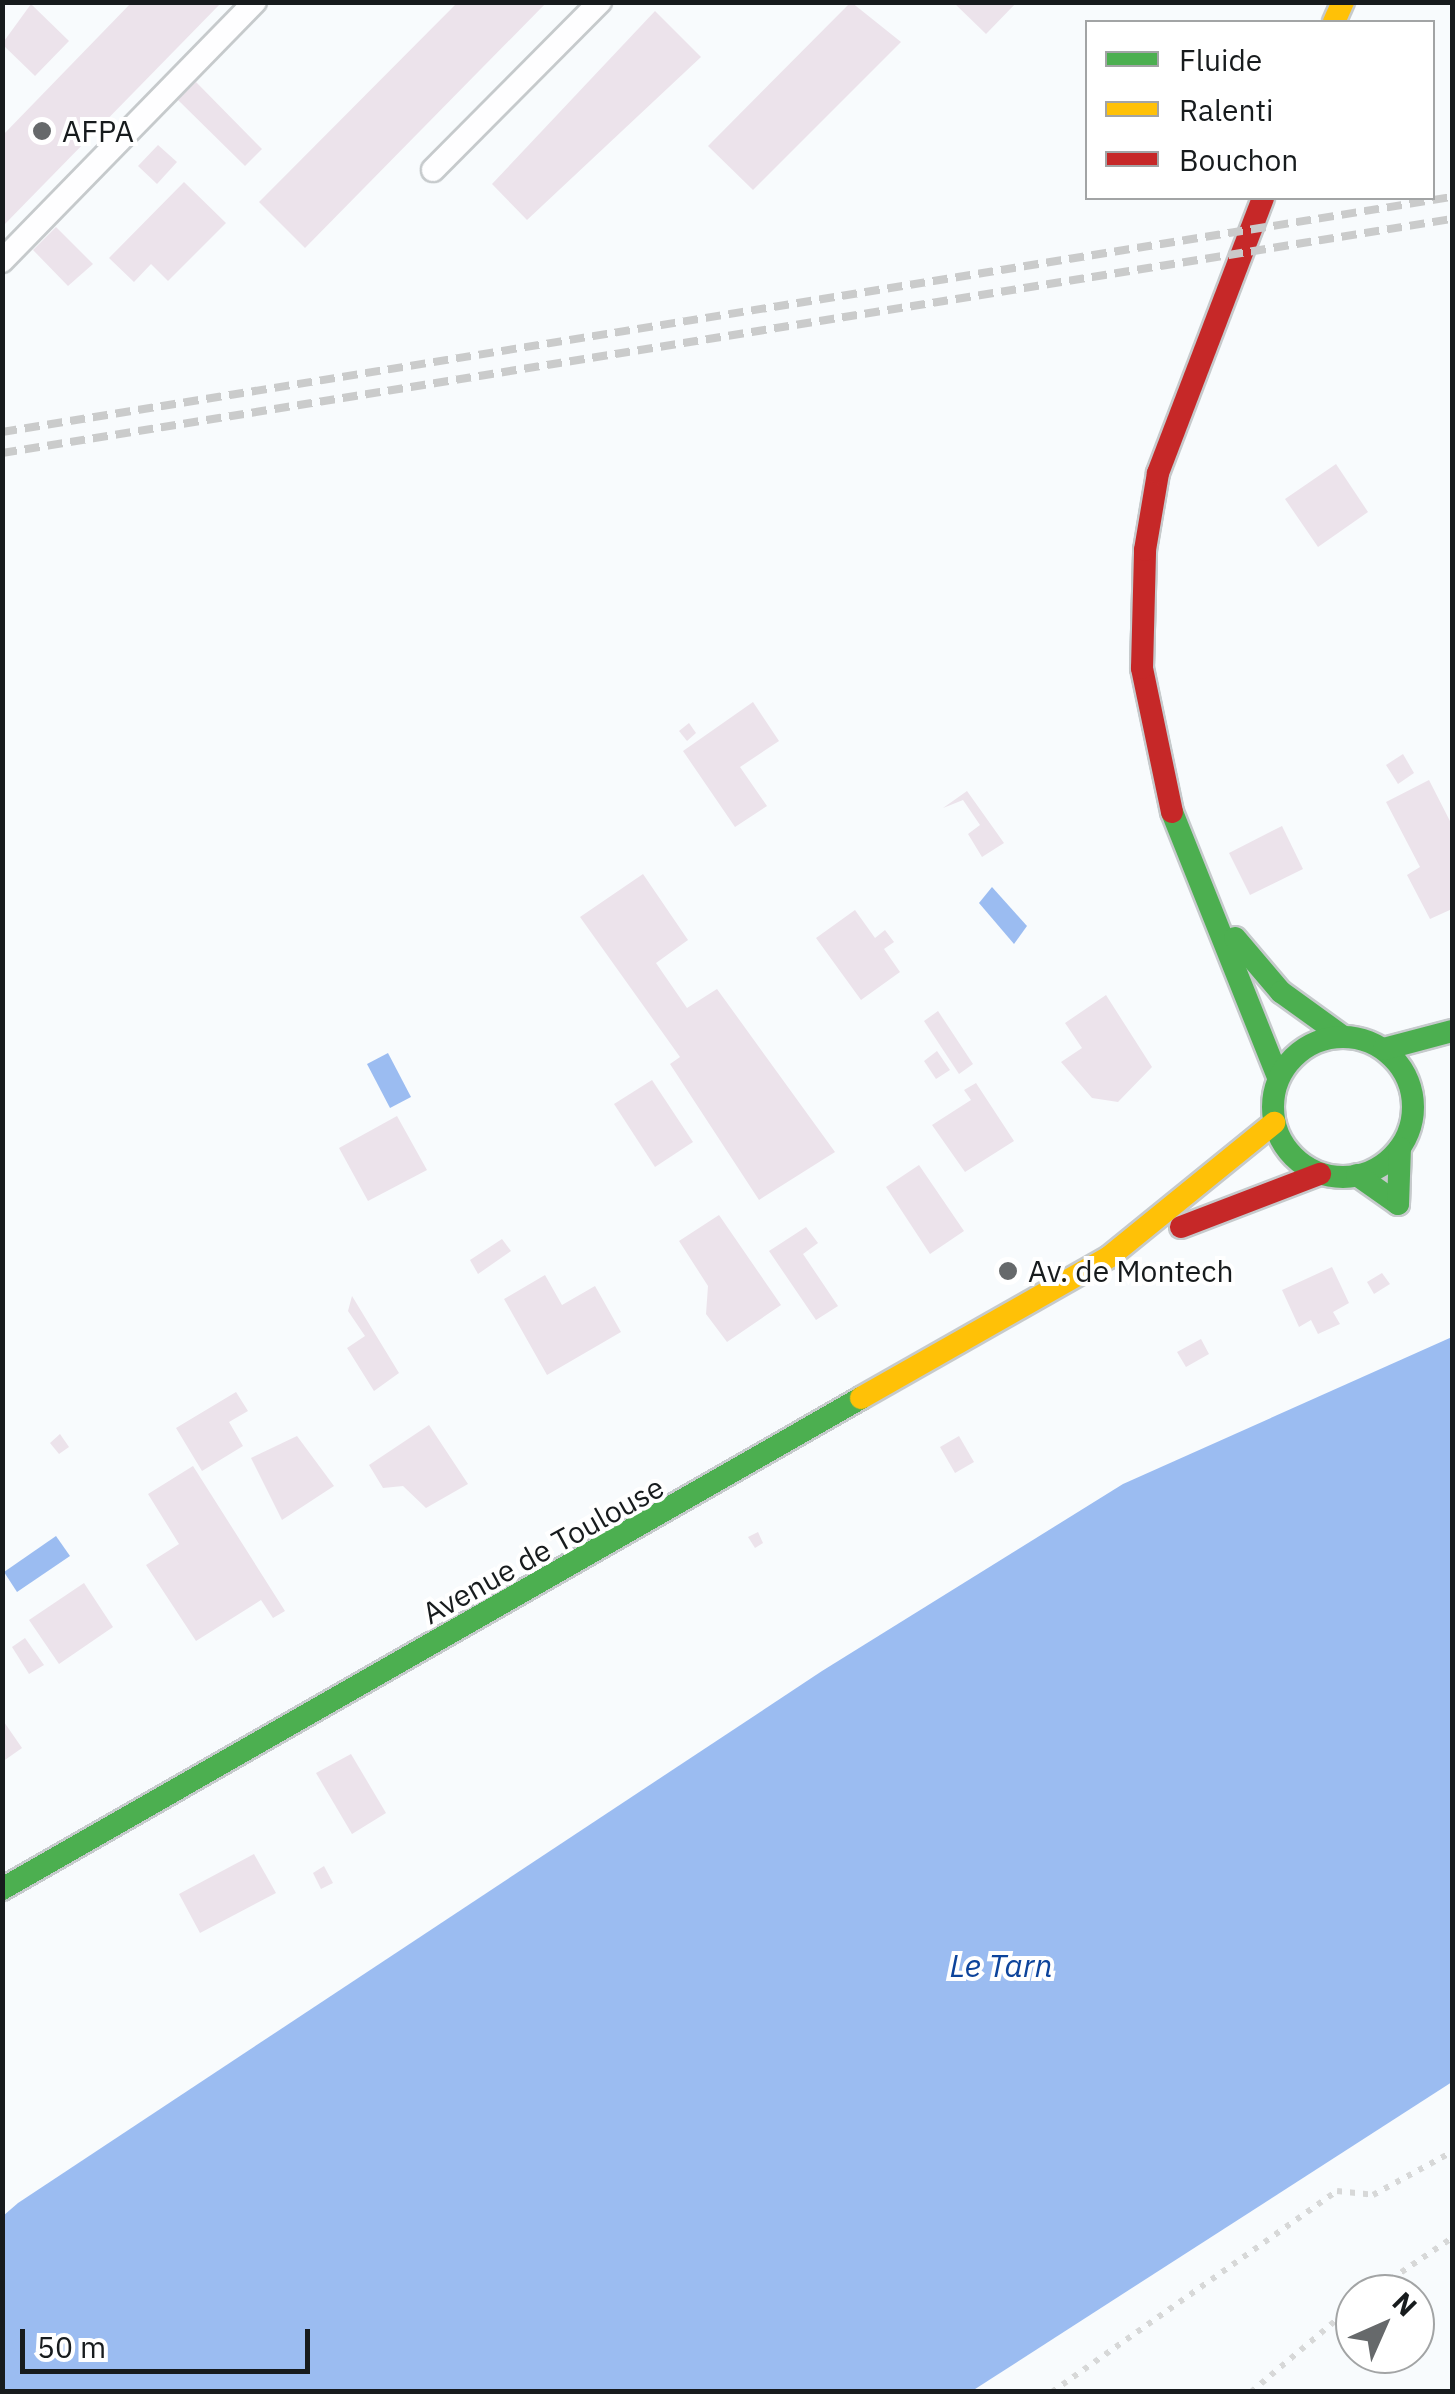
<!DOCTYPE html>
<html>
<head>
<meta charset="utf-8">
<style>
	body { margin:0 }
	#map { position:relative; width:1455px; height:2394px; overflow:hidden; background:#f8fbfd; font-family:"IBM Plex Sans",sans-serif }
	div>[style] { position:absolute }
	.water>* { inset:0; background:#9bbcf1 }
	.building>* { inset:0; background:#ece3eb }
	.path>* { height:6px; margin-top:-3px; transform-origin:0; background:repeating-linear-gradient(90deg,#d7d8d8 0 5px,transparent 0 13px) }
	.roads { filter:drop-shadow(2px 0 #c6cacc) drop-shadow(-2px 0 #c6cacc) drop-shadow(0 2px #c6cacc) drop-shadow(0 -2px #c6cacc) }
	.lane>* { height:22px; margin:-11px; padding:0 11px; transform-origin:11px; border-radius:11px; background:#fefeff }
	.fast>* { height:22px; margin:-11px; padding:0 11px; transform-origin:11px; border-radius:11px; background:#4caf50 }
	.fast>.ring { margin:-11px; padding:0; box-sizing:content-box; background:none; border:22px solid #4caf50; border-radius:50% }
	.slow>* { height:22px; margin:-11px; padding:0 11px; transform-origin:11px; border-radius:11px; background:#ffc107 }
	.jam>* { height:22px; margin:-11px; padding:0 11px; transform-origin:11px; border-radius:11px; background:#c62828 }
	.rail>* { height:8px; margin-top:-4px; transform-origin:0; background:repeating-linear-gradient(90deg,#cacbcb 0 15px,transparent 0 23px) }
	.dots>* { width:28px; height:28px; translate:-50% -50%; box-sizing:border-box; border:5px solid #fff; border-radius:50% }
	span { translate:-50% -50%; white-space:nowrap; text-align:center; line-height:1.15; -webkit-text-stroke:8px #fff; paint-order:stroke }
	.poi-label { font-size:30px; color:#171b1d }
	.left { translate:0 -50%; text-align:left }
	.street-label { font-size:30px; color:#171b1d }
	.water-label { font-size:32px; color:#0d449b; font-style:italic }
	.frame { position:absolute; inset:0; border:5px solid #171b1d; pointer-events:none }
	.legend { position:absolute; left:1085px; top:20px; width:350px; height:180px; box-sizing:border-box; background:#fff; border:2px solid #a2a4a5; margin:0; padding:12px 18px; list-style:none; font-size:30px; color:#171b1d }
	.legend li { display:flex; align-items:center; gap:20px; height:50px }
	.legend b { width:50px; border:2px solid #a2a4a5 }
	.north { position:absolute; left:1335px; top:2274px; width:100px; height:100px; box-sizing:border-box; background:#fff; border:2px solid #a2a4a5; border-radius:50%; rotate:45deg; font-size:28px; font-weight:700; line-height:40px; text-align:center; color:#171b1d }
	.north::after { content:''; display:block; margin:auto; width:35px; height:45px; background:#66696b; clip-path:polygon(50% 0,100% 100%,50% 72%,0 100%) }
	.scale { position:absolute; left:20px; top:2329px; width:290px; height:45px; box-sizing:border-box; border:5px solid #171b1d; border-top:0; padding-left:12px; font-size:30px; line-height:35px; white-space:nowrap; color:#171b1d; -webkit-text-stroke:8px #fff; paint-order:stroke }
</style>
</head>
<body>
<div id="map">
	<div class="water">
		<i style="clip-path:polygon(992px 887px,1027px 926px,1014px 944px,979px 903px)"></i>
		<i style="clip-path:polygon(388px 1053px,411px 1097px,390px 1108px,367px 1064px)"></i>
		<i style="clip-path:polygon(1452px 1337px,1452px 2082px,972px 2391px,3px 2391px,3px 2216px,18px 2203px,822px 1671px,1123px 1484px)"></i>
		<i style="clip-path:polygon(56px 1536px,70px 1556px,17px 1592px,4px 1572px)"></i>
	</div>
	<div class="building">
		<i style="clip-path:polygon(132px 2px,222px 2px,2px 227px,2px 136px)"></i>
		<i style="clip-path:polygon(458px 2px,547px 2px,305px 248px,259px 202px)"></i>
		<i style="clip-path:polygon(851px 2px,901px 42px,753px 190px,708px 146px)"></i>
		<i style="clip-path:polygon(953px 2px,1017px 2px,986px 34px)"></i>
		<i style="clip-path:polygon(31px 4px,69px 41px,35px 76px,2px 44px)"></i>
		<i style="clip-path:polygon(655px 11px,701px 57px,527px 220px,492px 184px)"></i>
		<i style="clip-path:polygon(196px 82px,262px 149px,245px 166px,178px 100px)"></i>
		<i style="clip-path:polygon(158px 145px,177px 162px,157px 184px,138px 166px)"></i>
		<i style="clip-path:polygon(184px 182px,226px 223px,168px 281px,151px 264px,134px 282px,109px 258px)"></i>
		<i style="clip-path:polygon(56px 227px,93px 264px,68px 286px,33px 250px)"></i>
		<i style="clip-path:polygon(1336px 464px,1368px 512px,1318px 547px,1285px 499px)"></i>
		<i style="clip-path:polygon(753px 702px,779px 741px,740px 767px,767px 806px,735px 827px,683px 751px)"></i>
		<i style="clip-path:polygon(689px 723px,696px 733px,687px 741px,679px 731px)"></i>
		<i style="clip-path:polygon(1403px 754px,1414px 773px,1398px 784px,1386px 765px)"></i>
		<i style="clip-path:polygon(1429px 780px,1452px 825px,1452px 909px,1430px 919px,1407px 875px,1420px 867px,1386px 802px)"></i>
		<i style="clip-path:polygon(967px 791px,1004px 843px,982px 857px,968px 834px,980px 825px,963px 800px,943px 808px)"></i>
		<i style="clip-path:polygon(1282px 826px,1303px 869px,1250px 895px,1229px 853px)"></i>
		<i style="clip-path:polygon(643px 874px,688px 940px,656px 963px,687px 1008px,717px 989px,835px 1152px,759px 1200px,670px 1064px,680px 1057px,580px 917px)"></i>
		<i style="clip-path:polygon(855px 910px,875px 938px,885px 930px,894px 942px,884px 949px,900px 972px,861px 1000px,816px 938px)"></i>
		<i style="clip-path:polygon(1106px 995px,1152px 1067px,1118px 1102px,1092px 1098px,1061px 1062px,1082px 1048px,1065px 1023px)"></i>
		<i style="clip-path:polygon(938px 1011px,973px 1064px,959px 1074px,924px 1021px)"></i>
		<i style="clip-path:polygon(937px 1051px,950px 1070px,936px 1079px,924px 1061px)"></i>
		<i style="clip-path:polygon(652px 1080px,693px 1142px,655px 1167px,614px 1104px)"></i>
		<i style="clip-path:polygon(976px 1083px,1014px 1141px,965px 1172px,932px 1125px,971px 1100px,964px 1090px)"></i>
		<i style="clip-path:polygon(397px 1116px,427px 1170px,368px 1201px,339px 1148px)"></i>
		<i style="clip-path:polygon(919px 1165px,964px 1231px,930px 1254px,886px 1187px)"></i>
		<i style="clip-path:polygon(719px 1215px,781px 1305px,727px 1342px,706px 1314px,708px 1286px,679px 1241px)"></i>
		<i style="clip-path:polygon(806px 1227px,818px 1243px,803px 1254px,838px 1306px,816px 1320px,769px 1251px)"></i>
		<i style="clip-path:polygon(502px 1239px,511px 1251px,478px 1274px,470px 1260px)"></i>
		<i style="clip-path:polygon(1332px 1267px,1349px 1303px,1333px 1312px,1340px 1324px,1318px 1334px,1311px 1320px,1299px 1327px,1282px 1290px)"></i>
		<i style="clip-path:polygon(1382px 1273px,1390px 1284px,1374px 1294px,1367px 1282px)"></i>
		<i style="clip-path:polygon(545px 1275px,562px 1305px,595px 1286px,621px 1332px,547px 1375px,504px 1299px)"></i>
		<i style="clip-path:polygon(352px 1296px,399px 1373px,374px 1391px,347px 1348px,365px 1336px,348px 1311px)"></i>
		<i style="clip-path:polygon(1201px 1339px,1209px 1354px,1186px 1367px,1177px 1352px)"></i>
		<i style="clip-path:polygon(236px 1392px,248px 1411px,229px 1422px,243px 1446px,202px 1471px,176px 1428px)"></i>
		<i style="clip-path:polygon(429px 1425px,468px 1484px,426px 1508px,403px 1486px,383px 1488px,369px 1465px)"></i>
		<i style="clip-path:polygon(60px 1434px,69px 1447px,59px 1454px,50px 1443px)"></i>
		<i style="clip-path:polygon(297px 1436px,334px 1486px,282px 1520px,251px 1458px)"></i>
		<i style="clip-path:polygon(959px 1436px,974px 1462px,955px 1473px,940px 1447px)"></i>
		<i style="clip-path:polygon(193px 1466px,285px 1611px,273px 1618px,261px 1600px,196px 1641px,146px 1565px,179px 1544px,148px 1494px)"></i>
		<i style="clip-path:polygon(758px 1532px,763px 1543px,755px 1548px,748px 1537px)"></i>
		<i style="clip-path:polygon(84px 1583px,113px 1627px,59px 1664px,29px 1620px)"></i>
		<i style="clip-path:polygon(25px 1638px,44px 1665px,29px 1674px,12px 1647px)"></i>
		<i style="clip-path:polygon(2px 1719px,22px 1748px,2px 1762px)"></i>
		<i style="clip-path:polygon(351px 1754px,386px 1813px,352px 1834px,316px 1773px)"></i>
		<i style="clip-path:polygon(254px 1854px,276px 1893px,200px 1933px,179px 1894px)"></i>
		<i style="clip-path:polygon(324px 1866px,333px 1883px,321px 1889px,313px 1873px)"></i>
	</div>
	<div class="path">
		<i style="left:1369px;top:2294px;width:100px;rotate:-34deg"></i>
		<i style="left:1052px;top:2392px;width:349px;rotate:-35.2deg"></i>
		<i style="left:1337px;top:2191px;width:36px;rotate:6deg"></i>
		<i style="left:1373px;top:2195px;width:90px;rotate:-28.6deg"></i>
		<i style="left:1251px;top:2392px;width:136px;rotate:-40.2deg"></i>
	</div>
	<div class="roads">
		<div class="lane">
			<i style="left:433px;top:170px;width:237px;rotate:-45.2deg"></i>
			<i style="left:2px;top:261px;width:362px;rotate:-45.7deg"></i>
		</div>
		<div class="fast">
			<i style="left:1172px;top:812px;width:285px;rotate:68.2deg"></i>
			<i style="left:1235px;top:938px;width:71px;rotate:49.6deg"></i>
			<i style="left:1281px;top:992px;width:75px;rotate:35.8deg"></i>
			<i class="ring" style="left:1273px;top:1037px;width:118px;height:118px"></i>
			<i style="left:1384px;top:1049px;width:70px;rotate:-14.8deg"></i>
			<i style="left:1357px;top:1175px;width:50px;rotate:35.3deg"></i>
			<i style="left:1398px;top:1204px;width:56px;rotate:-88deg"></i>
			<i style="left:2px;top:1889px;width:989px;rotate:-29.75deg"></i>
		</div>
		<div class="slow">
			<i style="left:1334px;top:22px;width:22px;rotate:-66deg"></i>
			<i style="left:861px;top:1398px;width:285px;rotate:-29.6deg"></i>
			<i style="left:1109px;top:1257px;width:213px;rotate:-39.1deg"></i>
		</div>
		<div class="jam">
			<i style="left:1172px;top:812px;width:147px;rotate:-101.8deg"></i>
			<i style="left:1142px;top:668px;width:118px;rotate:-88.5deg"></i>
			<i style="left:1145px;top:550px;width:78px;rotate:-80.4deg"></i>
			<i style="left:1158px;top:473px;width:294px;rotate:-69.1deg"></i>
			<i style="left:1181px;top:1227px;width:149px;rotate:-20.9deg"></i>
		</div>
	</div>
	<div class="rail">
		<i style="left:2px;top:432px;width:1469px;rotate:-9.21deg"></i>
		<i style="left:2px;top:453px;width:1469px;rotate:-9.17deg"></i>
	</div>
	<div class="dots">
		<i style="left:42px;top:131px;background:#66696b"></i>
		<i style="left:1008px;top:1271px;background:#66696b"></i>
	</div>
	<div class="poi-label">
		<span class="left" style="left:62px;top:131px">AFPA</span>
		<span class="left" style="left:1028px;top:1271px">Av. de Montech</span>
	</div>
	<div class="street-label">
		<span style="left:543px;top:1550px;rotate:-29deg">Avenue de Toulouse</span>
	</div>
	<div class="water-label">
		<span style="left:1001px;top:1965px">Le Tarn</span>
	</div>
	<div class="frame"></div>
	<ul class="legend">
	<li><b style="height:12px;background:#4caf50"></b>Fluide</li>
	<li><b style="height:12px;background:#ffc107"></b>Ralenti</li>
	<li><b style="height:12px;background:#c62828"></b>Bouchon</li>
	</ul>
	<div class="north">N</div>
	<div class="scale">50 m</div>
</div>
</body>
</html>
